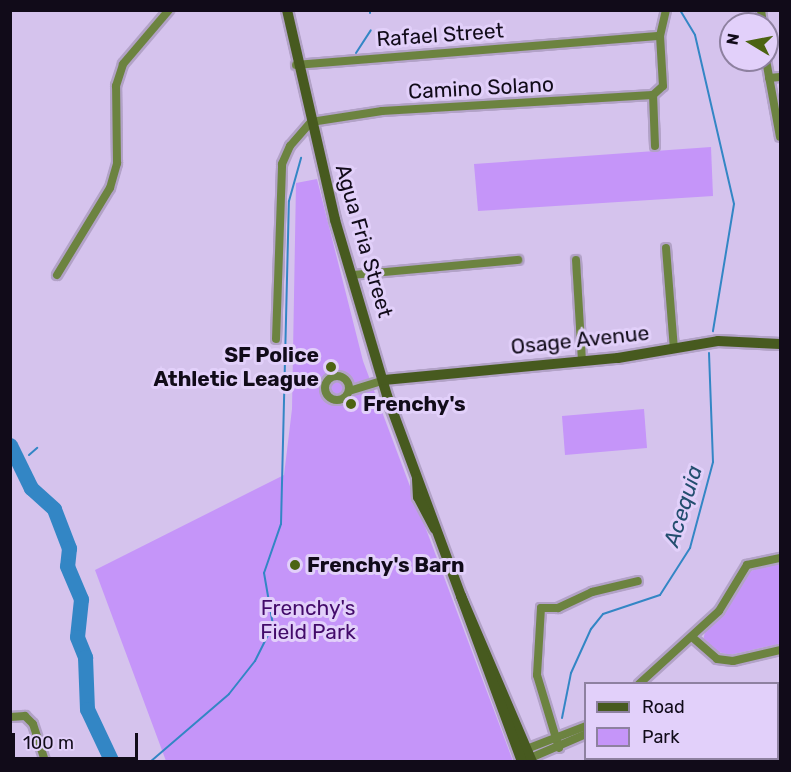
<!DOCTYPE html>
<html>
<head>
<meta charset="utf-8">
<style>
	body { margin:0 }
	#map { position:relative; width:791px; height:772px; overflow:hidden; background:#d5c3ed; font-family:Rubik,sans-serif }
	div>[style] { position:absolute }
	.green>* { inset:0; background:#c595f9 }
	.stream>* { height:2px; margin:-1px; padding:0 1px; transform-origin:1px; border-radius:1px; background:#3386c5 }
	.river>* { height:15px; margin:-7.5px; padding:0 7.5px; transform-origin:7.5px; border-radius:7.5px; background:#3386c5 }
	.roads { filter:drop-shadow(2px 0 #b2a2c7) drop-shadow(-2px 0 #b2a2c7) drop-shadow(0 2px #b2a2c7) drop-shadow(0 -2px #b2a2c7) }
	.street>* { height:8px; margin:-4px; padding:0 4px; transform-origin:4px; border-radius:4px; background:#6c8340 }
	.street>.ring { margin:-4px; padding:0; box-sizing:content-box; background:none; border:8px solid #6c8340; border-radius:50% }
	.secondary>* { height:10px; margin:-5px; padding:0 5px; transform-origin:5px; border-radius:5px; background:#475a1f }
	.dots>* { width:16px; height:16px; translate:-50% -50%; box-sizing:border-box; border:3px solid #e2d0fa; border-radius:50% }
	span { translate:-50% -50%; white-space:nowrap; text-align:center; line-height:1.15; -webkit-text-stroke:6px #e2d0fa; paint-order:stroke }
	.street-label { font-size:21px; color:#110b19 }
	.poi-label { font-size:21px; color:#110b19; font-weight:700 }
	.right { translate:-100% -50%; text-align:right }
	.left { translate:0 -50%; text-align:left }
	.park-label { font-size:21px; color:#430b6a }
	.water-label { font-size:22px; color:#234e6f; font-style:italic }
	.frame { position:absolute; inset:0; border:12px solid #110b19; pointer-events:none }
	.legend { position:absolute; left:584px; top:682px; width:195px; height:78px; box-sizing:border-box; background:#e2d0fa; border:2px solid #8e81a0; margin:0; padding:8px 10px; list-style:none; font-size:18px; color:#110b19 }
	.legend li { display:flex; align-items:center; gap:12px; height:30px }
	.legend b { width:30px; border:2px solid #8e81a0 }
	.north { position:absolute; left:719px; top:12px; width:60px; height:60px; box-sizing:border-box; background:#e2d0fa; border:2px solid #8e81a0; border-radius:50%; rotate:280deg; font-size:16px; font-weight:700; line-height:24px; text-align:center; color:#110b19 }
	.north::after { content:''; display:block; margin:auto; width:21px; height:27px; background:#4c6312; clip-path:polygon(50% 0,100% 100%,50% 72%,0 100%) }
	.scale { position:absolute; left:12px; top:733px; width:126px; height:27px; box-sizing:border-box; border:3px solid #110b19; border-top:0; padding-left:8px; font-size:18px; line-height:21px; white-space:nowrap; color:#110b19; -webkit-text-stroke:4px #e2d0fa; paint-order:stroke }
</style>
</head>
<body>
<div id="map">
	<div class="green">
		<i style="clip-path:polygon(711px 147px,713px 196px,478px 211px,474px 164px)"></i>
		<i style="clip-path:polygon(317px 179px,363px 361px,513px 761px,166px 761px,95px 570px,284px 475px,292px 409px,296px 183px)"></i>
		<i style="clip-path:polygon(644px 409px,647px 448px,565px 455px,562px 416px)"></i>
		<i style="clip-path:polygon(780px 563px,779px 644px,730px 655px,714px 651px,703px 640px,705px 632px,743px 579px,750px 571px)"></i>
	</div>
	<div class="stream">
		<i style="left:370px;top:10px;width:3px;rotate:90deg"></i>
		<i style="left:680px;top:10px;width:29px;rotate:59deg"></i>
		<i style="left:695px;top:35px;width:173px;rotate:77deg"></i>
		<i style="left:734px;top:204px;width:129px;rotate:99.4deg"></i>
		<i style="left:356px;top:53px;width:27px;rotate:-57deg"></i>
		<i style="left:29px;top:455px;width:11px;rotate:-41deg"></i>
		<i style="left:562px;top:718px;width:46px;rotate:-78.7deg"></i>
		<i style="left:571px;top:673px;width:48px;rotate:-65.6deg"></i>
		<i style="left:591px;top:629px;width:19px;rotate:-51deg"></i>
		<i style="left:603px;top:614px;width:60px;rotate:-18.4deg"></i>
		<i style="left:660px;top:595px;width:56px;rotate:-57.4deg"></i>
		<i style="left:690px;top:548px;width:89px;rotate:-75deg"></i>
		<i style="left:713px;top:462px;width:109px;rotate:-92.1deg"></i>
		<i style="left:150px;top:762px;width:104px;rotate:-40.7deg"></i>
		<i style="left:229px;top:694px;width:42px;rotate:-51.8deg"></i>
		<i style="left:255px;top:661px;width:40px;rotate:-63.4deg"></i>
		<i style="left:273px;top:625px;width:53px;rotate:-99.8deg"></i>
		<i style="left:264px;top:573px;width:52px;rotate:-70.9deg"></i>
		<i style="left:281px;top:524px;width:323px;rotate:-88.6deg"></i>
		<i style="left:289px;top:201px;width:45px;rotate:-74.4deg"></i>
		<i style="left:587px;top:762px;width:3px;rotate:-90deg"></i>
	</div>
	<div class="river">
		<i style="left:10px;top:445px;width:48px;rotate:64deg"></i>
		<i style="left:31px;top:488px;width:31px;rotate:42deg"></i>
		<i style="left:54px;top:509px;width:42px;rotate:69deg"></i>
		<i style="left:69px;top:548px;width:18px;rotate:96deg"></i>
		<i style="left:67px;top:566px;width:36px;rotate:67deg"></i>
		<i style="left:81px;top:599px;width:38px;rotate:96deg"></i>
		<i style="left:77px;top:637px;width:22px;rotate:68deg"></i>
		<i style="left:85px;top:657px;width:52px;rotate:87.8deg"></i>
		<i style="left:87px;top:709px;width:59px;rotate:64.7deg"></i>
	</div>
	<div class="roads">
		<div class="street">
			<i style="left:761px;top:10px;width:14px;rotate:82deg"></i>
			<i style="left:766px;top:60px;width:78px;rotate:79.7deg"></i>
			<i style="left:296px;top:65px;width:365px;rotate:-4.6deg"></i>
			<i style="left:769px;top:78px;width:11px;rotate:-5deg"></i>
			<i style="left:655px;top:146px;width:51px;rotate:-92.2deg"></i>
			<i style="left:653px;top:95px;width:13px;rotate:-42deg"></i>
			<i style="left:663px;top:86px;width:50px;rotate:-93.4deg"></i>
			<i style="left:660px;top:36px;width:27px;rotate:-77deg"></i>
			<i style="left:666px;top:248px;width:101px;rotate:85.5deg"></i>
			<i style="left:576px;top:260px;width:102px;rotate:86.6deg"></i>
			<i style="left:57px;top:275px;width:102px;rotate:-58.7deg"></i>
			<i style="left:110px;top:188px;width:26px;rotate:-74deg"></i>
			<i style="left:117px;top:163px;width:77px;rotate:-90.7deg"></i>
			<i style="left:116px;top:86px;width:23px;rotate:-72deg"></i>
			<i style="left:123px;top:64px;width:71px;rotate:-49.6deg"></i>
			<i style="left:352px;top:275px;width:167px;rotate:-5.2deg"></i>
			<i style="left:276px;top:339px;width:175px;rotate:-88deg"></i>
			<i style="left:282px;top:164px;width:20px;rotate:-66deg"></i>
			<i style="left:290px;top:146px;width:32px;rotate:-49deg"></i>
			<i style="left:311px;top:122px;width:72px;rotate:-8.8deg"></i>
			<i style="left:382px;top:111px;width:271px;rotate:-3.4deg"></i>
			<i class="ring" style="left:325px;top:376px;width:16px;height:16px"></i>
			<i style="left:349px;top:391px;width:37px;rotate:-17deg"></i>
			<i style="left:692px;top:637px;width:33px;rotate:41deg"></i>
			<i style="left:717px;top:659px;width:16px;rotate:7deg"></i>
			<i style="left:733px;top:661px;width:48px;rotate:-13.2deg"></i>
			<i style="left:639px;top:684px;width:108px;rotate:-42.4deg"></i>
			<i style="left:719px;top:611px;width:54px;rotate:-58.7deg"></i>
			<i style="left:747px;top:565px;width:34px;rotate:-12deg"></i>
			<i style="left:10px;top:717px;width:15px;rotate:-4deg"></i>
			<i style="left:25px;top:716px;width:11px;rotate:45deg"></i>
			<i style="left:33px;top:724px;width:40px;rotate:72deg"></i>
			<i style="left:559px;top:748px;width:76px;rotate:-106.8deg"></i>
			<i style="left:537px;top:675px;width:67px;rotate:-86.6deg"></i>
			<i style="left:541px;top:608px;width:17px"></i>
			<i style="left:558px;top:608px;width:38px;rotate:-25deg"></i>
			<i style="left:592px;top:592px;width:47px;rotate:-13.4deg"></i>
			<i style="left:778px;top:748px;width:2px"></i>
			<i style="left:524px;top:750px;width:66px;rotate:-21.2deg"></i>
			<i style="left:528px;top:759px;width:63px;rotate:-23.3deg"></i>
		</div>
		<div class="secondary">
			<i style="left:287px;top:10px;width:215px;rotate:77.1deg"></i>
			<i style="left:335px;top:220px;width:184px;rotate:73.5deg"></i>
			<i style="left:387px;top:396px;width:213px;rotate:69.7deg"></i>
			<i style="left:461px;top:596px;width:181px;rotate:66.8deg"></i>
			<i style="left:384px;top:380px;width:235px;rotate:-5.4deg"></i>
			<i style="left:618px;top:358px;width:101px;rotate:-9.6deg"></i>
			<i style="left:718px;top:341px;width:62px;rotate:2.8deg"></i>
			<i style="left:417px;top:479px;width:18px;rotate:87deg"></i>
			<i style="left:418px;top:497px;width:36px;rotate:62deg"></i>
			<i style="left:461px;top:596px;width:177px;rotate:69.8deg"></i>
		</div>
	</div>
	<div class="dots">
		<i style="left:331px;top:367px;background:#4c6312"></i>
		<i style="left:351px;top:404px;background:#4c6312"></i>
		<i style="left:295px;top:565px;background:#4c6312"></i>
	</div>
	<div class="street-label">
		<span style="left:440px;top:35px;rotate:-4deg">Rafael Street</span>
		<span style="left:481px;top:88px;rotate:-3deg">Camino Solano</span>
		<span style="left:364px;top:241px;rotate:74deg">Agua Fria Street</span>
		<span style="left:580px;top:340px;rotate:-6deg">Osage Avenue</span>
	</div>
	<div class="poi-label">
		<span class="right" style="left:319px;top:367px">SF Police<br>Athletic League</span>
		<span class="left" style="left:363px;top:404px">Frenchy's</span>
		<span class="left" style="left:307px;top:565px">Frenchy's Barn</span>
	</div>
	<div class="park-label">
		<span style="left:308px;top:620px">Frenchy's<br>Field Park</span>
	</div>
	<div class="water-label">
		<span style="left:683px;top:506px;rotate:-73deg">Acequia</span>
	</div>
	<div class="frame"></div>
	<ul class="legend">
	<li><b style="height:8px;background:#475a1f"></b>Road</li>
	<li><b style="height:16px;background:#c595f9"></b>Park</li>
	</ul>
	<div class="north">N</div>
	<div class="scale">100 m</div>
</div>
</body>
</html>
